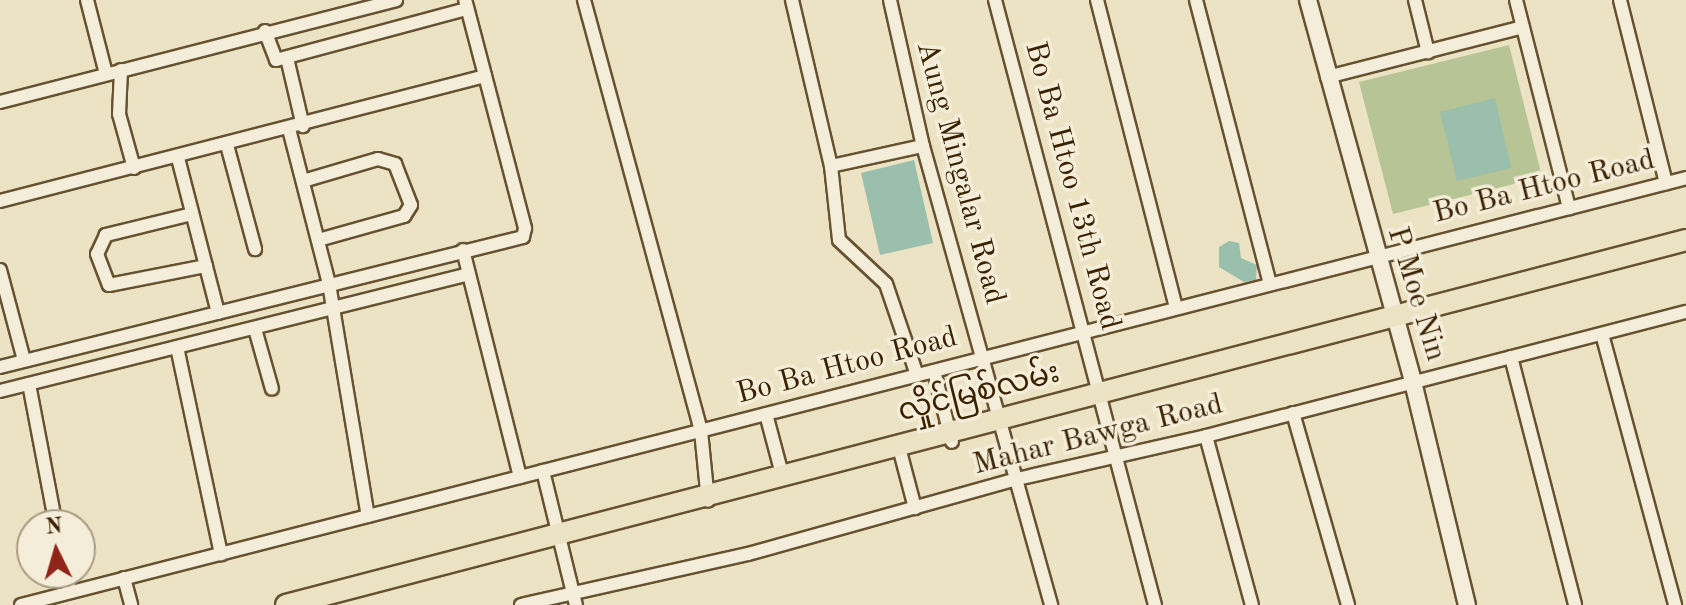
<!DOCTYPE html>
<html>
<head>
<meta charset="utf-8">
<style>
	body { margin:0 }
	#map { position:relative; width:1686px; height:605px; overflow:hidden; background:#ece3c4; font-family:"Old Standard TT","Noto Sans Myanmar",serif }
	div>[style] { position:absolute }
	.green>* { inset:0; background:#b7c495 }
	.water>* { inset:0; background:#9abfad }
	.roads { filter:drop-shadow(2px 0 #665231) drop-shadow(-2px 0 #665231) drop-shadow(0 2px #665231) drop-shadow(0 -2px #665231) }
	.minor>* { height:12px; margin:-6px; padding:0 6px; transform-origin:6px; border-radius:6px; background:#f3edd9 }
	.tertiary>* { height:16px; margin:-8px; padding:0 8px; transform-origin:8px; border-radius:8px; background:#f3edd9 }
	.primary>* { height:20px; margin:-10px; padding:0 10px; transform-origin:10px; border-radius:10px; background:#ece3c4 }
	span { translate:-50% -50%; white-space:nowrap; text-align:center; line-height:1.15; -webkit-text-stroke:7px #f3edd9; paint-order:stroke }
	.street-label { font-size:30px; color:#3a2200 }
	.north { position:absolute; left:16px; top:509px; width:80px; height:80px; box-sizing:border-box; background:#f3edd9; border:2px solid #a99c82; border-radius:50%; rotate:355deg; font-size:22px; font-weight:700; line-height:32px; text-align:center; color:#3a2200 }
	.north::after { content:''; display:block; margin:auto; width:28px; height:36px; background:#8f2418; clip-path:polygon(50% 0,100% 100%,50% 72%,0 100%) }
</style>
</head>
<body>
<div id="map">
	<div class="green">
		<i style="clip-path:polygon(1509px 45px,1542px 177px,1393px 214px,1359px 82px)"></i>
	</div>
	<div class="water">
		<i style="clip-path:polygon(1495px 98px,1511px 168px,1457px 181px,1440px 112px)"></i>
		<i style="clip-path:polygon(914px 160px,933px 243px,880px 255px,861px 173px)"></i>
		<i style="clip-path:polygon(1229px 241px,1239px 243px,1241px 258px,1257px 265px,1256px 280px,1244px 282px,1219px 267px,1219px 247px)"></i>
	</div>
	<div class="roads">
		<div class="minor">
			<i style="left:87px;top:0;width:76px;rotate:75.6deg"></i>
			<i style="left:584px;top:0;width:447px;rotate:74.8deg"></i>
			<i style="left:701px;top:431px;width:70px;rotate:84.3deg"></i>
			<i style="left:792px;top:0;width:171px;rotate:76.8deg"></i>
			<i style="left:831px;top:166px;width:94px;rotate:-12.3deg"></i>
			<i style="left:890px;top:0;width:150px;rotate:77.3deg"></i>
			<i style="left:923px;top:146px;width:477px;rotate:74.4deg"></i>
			<i style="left:995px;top:0;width:626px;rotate:75.19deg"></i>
			<i style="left:1097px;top:0;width:318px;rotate:75.6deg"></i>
			<i style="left:1196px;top:0;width:293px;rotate:75.4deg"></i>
			<i style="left:1415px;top:0;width:54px;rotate:76deg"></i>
			<i style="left:1516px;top:0;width:215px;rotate:75.7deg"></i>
			<i style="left:1620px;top:0;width:189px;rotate:75.9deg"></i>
			<i style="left:265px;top:31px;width:31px;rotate:69deg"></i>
			<i style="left:276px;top:60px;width:198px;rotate:-15deg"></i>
			<i style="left:287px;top:58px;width:70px;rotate:76.8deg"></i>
			<i style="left:121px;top:70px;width:44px;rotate:92.6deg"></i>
			<i style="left:119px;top:114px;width:56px;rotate:74.5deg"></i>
			<i style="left:1327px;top:77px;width:202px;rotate:-14.3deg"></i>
			<i style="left:0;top:102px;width:409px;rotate:-14.4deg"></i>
			<i style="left:289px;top:129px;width:160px;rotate:75.5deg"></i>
			<i style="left:329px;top:284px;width:235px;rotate:80.5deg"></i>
			<i style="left:227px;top:145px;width:108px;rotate:74.9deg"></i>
			<i style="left:178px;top:158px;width:160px;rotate:75.5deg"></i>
			<i style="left:831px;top:166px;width:74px;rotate:83.8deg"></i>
			<i style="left:839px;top:240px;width:64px;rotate:43.1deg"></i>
			<i style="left:886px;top:284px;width:96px;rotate:71.2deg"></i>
			<i style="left:303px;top:181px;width:78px;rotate:-16.3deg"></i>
			<i style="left:378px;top:159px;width:18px;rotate:16deg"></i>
			<i style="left:395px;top:164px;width:44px;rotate:68.7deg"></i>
			<i style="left:411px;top:205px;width:13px;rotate:122deg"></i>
			<i style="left:404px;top:216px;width:89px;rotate:164.4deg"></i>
			<i style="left:0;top:201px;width:501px;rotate:-14.45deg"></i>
			<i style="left:192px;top:214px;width:89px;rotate:166.3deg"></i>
			<i style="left:106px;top:235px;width:21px;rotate:115deg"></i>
			<i style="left:97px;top:254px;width:33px;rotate:69deg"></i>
			<i style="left:109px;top:285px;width:99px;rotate:-11.1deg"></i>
			<i style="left:463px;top:250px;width:234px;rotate:75.9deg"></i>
			<i style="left:0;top:270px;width:93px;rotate:75.1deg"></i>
			<i style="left:255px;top:329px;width:62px;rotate:74.2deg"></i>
			<i style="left:1602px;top:334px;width:281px;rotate:74.9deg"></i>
			<i style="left:177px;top:347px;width:212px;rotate:78deg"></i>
			<i style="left:1511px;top:357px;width:256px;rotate:75.5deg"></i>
			<i style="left:0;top:367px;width:539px;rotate:-13.96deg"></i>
			<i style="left:523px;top:237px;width:9px;rotate:-77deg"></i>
			<i style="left:525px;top:228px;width:236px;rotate:-104.7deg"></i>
			<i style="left:934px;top:371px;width:73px;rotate:75.8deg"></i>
			<i style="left:29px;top:384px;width:144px;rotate:79.2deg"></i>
			<i style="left:0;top:391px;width:483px;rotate:-14deg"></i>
			<i style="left:1293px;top:413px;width:200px;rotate:74deg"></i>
			<i style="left:766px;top:414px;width:62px;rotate:75.1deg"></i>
			<i style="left:1206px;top:436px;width:175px;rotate:74.8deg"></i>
			<i style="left:901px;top:455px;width:55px;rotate:75.2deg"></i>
			<i style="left:543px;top:471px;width:138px;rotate:76.2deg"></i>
			<i style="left:66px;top:573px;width:19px;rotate:78deg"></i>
			<i style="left:124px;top:578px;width:28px;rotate:75deg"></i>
			<i style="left:21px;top:605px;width:1719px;rotate:-14.38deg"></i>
			<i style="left:521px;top:605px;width:233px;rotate:-12.7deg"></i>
			<i style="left:748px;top:554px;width:279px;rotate:-15.6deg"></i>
			<i style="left:1017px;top:479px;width:194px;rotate:-12.8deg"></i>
			<i style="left:1206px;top:436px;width:496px;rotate:-14.5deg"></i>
		</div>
		<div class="tertiary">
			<i style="left:1308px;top:0;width:396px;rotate:74.6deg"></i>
			<i style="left:1413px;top:382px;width:229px;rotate:76.4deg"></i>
		</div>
		<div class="primary">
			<i style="left:286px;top:605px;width:1447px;rotate:-14.61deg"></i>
		</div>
	</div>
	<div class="street-label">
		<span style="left:960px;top:173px;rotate:75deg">Aung Mingalar Road</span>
		<span style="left:1072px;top:186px;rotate:75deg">Bo Ba Htoo 13th Road</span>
		<span style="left:1544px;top:187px;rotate:-14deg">Bo Ba Htoo Road</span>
		<span style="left:1416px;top:294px;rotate:73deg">P Moe Nin</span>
		<span style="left:847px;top:366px;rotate:-15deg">Bo Ba Htoo Road</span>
		<span style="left:979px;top:393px;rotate:-14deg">လှိုင်မြစ်လမ်း</span>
		<span style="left:1098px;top:435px;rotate:-14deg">Mahar Bawga Road</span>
	</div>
	<div class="north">N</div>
</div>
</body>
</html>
